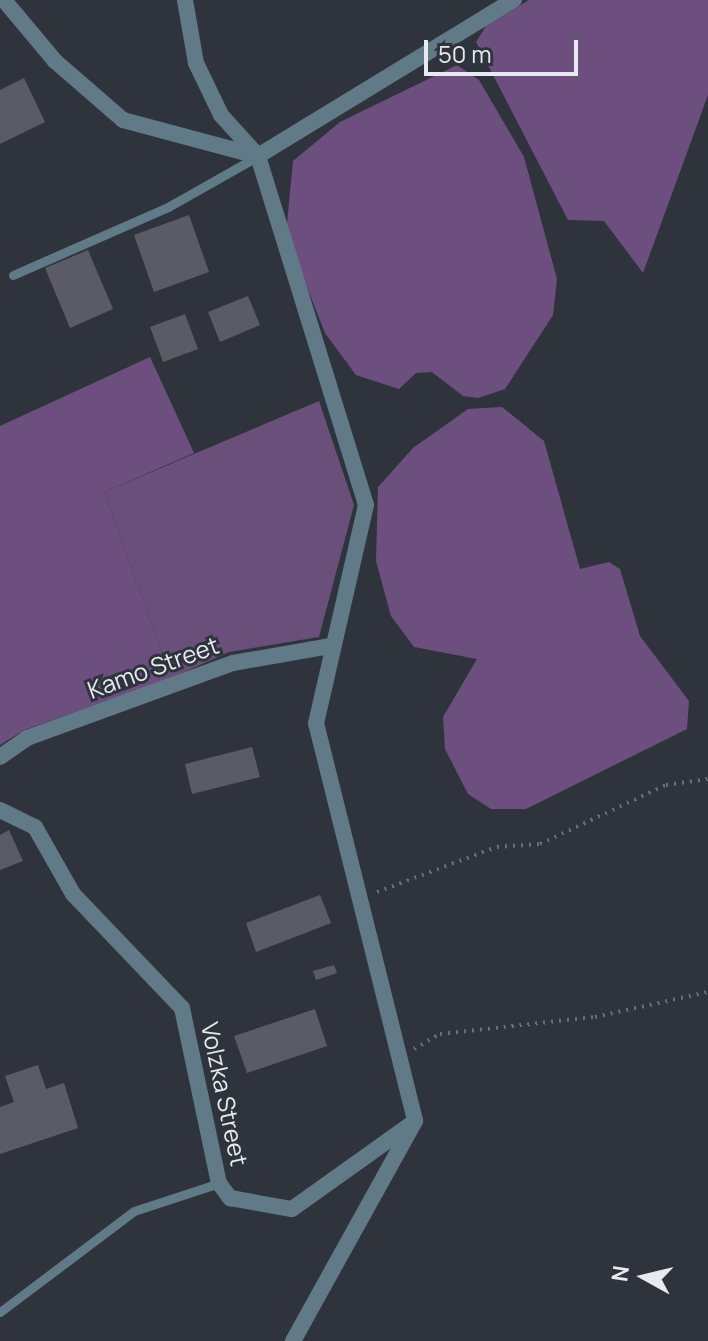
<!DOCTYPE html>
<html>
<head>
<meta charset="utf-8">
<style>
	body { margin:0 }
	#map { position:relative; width:708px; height:1341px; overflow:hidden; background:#2f343c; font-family:Manrope,sans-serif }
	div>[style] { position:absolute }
	.green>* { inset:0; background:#694f7a }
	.forest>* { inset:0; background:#6d4f7f }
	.building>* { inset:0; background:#5b5b65 }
	.path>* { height:4px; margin-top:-2px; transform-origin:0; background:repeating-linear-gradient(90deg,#6a6e75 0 2px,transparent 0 8px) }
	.service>* { height:9px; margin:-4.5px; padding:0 4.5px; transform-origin:4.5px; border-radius:4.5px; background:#607a88 }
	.minor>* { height:16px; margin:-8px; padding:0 8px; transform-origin:8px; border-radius:8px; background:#607a88 }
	span { translate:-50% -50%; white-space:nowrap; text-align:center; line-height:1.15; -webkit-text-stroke:6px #2f343c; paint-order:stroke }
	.street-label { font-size:24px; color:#e7ebf0 }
	.north { position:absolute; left:604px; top:1237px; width:80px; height:80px; -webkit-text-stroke:6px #2f343c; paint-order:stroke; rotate:278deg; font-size:22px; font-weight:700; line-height:32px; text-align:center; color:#e7ebf0 }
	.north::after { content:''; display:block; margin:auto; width:28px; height:36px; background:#e7ebf0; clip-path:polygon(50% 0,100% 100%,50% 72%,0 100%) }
	.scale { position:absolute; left:424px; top:40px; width:154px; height:36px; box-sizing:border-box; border:4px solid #e7ebf0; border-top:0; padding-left:10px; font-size:24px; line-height:28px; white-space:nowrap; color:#e7ebf0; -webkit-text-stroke:6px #2f343c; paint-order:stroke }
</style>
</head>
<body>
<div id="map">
	<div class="green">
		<i style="clip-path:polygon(319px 401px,354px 505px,319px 637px,229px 652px,171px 678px,104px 492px)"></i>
	</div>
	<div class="forest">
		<i style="clip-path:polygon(529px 0,708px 0,708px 95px,643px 273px,604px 221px,568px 220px,476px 42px,486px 26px)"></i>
		<i style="clip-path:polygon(457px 65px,479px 80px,524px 157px,557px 279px,553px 315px,505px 389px,478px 398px,463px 396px,432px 372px,416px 373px,399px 389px,356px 375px,325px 333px,286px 234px,293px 161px,340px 122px)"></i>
		<i style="clip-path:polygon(150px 357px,194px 453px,104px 492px,171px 678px,24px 730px,0 745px,0 426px)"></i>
		<i style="clip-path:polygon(502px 407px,544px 441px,580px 569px,609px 562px,620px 569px,640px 636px,689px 701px,687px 729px,526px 809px,491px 809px,468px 794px,445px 749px,443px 717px,477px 659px,414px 647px,391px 616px,376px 561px,378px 487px,413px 448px,468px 409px)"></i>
	</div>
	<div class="building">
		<i style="clip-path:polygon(24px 78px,45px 122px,0 144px,0 90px)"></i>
		<i style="clip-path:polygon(189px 215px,209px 272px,154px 292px,134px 235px)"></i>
		<i style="clip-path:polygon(88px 250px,113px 309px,70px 328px,45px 268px)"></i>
		<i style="clip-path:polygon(248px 296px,260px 325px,220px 342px,208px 312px)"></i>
		<i style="clip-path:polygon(185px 314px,198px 349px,163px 362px,150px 327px)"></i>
		<i style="clip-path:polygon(252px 747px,260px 777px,192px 794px,185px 764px)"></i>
		<i style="clip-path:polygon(9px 830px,23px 861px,0 870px,0 835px)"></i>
		<i style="clip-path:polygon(320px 895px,331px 923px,256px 952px,246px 923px)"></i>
		<i style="clip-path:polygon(334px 965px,337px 973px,316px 980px,313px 971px)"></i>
		<i style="clip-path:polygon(315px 1009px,327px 1046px,247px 1073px,234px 1036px)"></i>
		<i style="clip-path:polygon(38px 1065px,46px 1089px,64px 1083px,78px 1128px,0 1154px,0 1107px,14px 1102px,5px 1076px)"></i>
	</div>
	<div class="path">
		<i style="left:377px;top:892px;width:128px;rotate:-20.6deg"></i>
		<i style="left:497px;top:847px;width:43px;rotate:-4deg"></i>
		<i style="left:540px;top:844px;width:139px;rotate:-25.1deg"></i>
		<i style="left:666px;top:785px;width:42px;rotate:-8.1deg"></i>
		<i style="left:414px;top:1049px;width:30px;rotate:-30deg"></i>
		<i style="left:440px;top:1034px;width:156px;rotate:-6.3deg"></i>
		<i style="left:595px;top:1017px;width:116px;rotate:-12.5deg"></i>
	</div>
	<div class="service">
		<i style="left:13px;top:275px;width:169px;rotate:-23.7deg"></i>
		<i style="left:168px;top:207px;width:103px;rotate:-29.5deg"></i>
		<i style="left:0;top:1312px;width:168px;rotate:-37deg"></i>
		<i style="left:134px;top:1211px;width:89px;rotate:-18.2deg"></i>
	</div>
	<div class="minor">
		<i style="left:4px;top:0;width:80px;rotate:50.1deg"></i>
		<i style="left:55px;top:61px;width:90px;rotate:40.9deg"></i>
		<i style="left:123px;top:120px;width:139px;rotate:15deg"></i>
		<i style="left:185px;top:0;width:64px;rotate:80.1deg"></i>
		<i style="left:196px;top:63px;width:58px;rotate:64.3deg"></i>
		<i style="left:221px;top:115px;width:55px;rotate:47.9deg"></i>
		<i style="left:258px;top:156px;width:365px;rotate:72.8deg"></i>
		<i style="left:366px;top:505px;width:224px;rotate:102.9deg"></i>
		<i style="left:316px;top:723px;width:410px;rotate:76deg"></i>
		<i style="left:415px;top:1121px;width:252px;rotate:119deg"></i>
		<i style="left:258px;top:156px;width:300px;rotate:-31.4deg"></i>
		<i style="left:0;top:757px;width:33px;rotate:-35deg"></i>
		<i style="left:27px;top:738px;width:219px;rotate:-20deg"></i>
		<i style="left:233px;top:663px;width:98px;rotate:-9.9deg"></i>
		<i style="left:0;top:810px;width:39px;rotate:26deg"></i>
		<i style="left:35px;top:827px;width:77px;rotate:60.4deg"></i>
		<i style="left:73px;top:894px;width:158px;rotate:46.3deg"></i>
		<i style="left:182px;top:1008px;width:179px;rotate:78.1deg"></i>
		<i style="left:219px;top:1183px;width:19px;rotate:54deg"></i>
		<i style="left:230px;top:1198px;width:63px;rotate:10.1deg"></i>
		<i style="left:292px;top:1209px;width:146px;rotate:-35.5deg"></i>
	</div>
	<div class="street-label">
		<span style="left:153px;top:667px;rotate:-20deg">Kamo Street</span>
		<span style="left:225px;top:1094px;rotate:78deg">Volzka Street</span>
	</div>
	<div class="north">N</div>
	<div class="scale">50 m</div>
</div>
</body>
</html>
